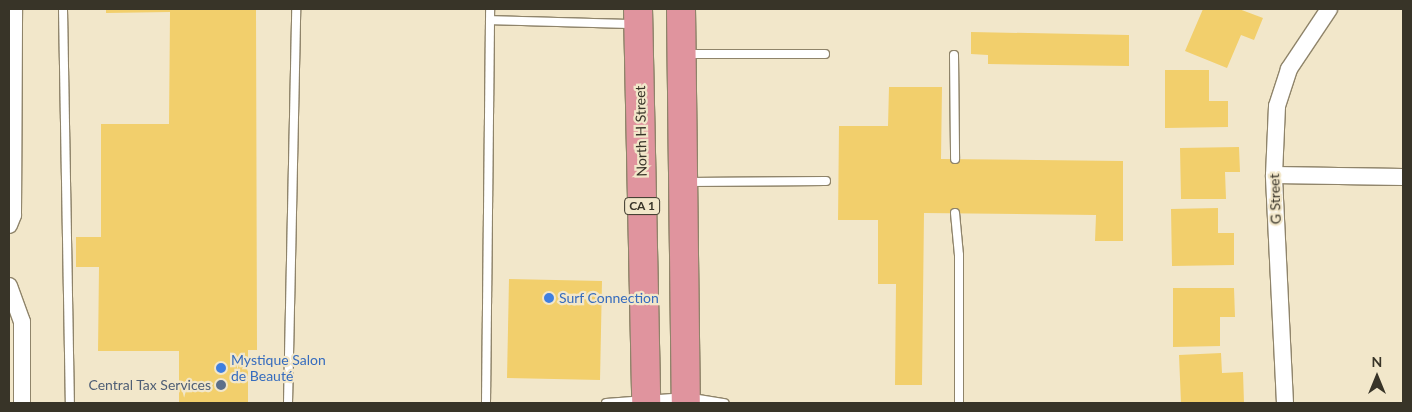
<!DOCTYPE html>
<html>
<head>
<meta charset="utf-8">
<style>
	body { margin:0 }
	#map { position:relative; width:1412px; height:412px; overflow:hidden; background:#f2e7ca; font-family:Lato,sans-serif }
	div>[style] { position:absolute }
	.building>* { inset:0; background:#f2cf6c }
	.roads { filter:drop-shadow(1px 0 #8f846a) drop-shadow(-1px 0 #8f846a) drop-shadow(0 1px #8f846a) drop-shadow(0 -1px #8f846a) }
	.service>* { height:8px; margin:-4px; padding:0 4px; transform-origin:4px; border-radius:4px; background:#fff }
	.minor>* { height:16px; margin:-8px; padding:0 8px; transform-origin:8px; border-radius:8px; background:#fff }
	.trunk>* { height:28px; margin:-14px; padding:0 14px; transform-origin:14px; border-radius:14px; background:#e0949e }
	.dots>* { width:14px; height:14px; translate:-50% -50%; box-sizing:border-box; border:2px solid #f2e7ca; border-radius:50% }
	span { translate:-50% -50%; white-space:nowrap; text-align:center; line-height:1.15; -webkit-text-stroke:4.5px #f2e7ca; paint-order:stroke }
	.shield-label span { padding:1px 4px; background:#f2e7ca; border:1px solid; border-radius:4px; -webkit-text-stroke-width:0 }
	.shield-label { font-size:12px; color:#383428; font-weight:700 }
	.street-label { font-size:14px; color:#383428 }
	.shop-label { font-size:14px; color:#366cbe }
	.left { translate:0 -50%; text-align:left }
	.service-label { font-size:14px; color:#4e5e75 }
	.right { translate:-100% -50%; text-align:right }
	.frame { position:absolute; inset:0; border:10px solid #383428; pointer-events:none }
	.north { position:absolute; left:1352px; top:352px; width:50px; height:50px; -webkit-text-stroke:4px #f2e7ca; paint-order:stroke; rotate:0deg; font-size:14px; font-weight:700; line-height:20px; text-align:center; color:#383428 }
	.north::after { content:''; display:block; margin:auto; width:18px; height:22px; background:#383428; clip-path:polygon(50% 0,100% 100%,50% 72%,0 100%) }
</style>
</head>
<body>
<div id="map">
	<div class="building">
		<i style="clip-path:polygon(106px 9px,256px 9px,257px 350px,248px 350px,248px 403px,179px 403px,179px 351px,98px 351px,99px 267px,76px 267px,76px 237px,101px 237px,101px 124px,169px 124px,170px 12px,106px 13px)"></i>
		<i style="clip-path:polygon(1203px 9px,1239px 9px,1263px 18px,1254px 40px,1241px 35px,1227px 68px,1185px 51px)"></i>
		<i style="clip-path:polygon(971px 32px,1129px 35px,1129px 66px,988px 64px,988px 55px,971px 54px)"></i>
		<i style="clip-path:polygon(1165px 70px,1209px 70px,1209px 101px,1228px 101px,1228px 127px,1165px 128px)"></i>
		<i style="clip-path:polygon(889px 87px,942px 87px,941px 159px,1123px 161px,1123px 241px,1095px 241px,1096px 215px,924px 213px,922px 385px,895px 385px,896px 284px,878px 284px,878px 220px,838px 220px,839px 126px,888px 126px)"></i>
		<i style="clip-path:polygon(1239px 147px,1240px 172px,1225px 172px,1226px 199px,1181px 199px,1180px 148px)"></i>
		<i style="clip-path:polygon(1218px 208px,1218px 233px,1234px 233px,1234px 265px,1172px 266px,1171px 209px)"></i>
		<i style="clip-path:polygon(509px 279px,602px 281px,600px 380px,507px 378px)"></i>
		<i style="clip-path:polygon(1173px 288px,1234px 288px,1235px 317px,1220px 317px,1220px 346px,1173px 347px)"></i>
		<i style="clip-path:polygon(1221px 353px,1222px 373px,1243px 372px,1244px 403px,1181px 403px,1179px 355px)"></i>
	</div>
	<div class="roads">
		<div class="service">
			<i style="left:63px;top:9px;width:394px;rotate:89deg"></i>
			<i style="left:490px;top:20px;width:144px;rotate:1.6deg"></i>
			<i style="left:686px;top:54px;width:139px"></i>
			<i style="left:954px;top:55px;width:104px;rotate:89.4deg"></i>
			<i style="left:688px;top:182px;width:138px;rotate:-0.4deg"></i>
			<i style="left:955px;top:213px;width:42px;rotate:84.6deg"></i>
			<i style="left:959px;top:255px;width:148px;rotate:90deg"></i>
			<i style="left:288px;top:403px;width:394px;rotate:-88.8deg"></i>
			<i style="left:486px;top:403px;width:394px;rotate:-89.4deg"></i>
			<i style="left:606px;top:403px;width:80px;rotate:-4.3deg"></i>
			<i style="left:686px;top:397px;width:39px;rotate:9deg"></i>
		</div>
		<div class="minor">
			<i style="left:1274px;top:175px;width:129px;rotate:0.9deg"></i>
			<i style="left:9px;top:225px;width:11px;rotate:-68deg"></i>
			<i style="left:13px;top:215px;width:206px;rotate:-89.7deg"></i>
			<i style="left:9px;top:286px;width:38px;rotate:70deg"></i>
			<i style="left:22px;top:322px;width:81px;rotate:90deg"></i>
			<i style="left:1285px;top:403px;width:228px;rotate:-92.8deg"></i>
			<i style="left:1274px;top:175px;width:69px;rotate:-87.5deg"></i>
			<i style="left:1277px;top:106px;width:39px;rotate:-72deg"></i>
			<i style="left:1289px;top:69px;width:72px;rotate:-56.3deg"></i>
		</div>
		<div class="trunk">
			<i style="left:638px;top:9px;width:394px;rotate:88.8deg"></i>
			<i style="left:681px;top:9px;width:394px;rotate:89.3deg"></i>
		</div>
	</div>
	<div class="dots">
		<i style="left:549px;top:298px;background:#3f7fe0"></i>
		<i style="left:221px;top:368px;background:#3f7fe0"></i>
		<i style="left:221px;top:385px;background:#5c6f8a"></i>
	</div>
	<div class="shield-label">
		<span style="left:642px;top:206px">CA 1</span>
	</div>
	<div class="street-label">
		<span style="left:641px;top:131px;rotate:-91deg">North H Street</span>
		<span style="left:1275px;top:199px;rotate:-92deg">G Street</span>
	</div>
	<div class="shop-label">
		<span class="left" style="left:559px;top:298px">Surf Connection</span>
		<span class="left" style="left:231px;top:368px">Mystique Salon<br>de Beauté</span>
	</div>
	<div class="service-label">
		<span class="right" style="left:211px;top:385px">Central Tax Services</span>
	</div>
	<div class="frame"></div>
	<div class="north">N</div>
</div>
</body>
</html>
